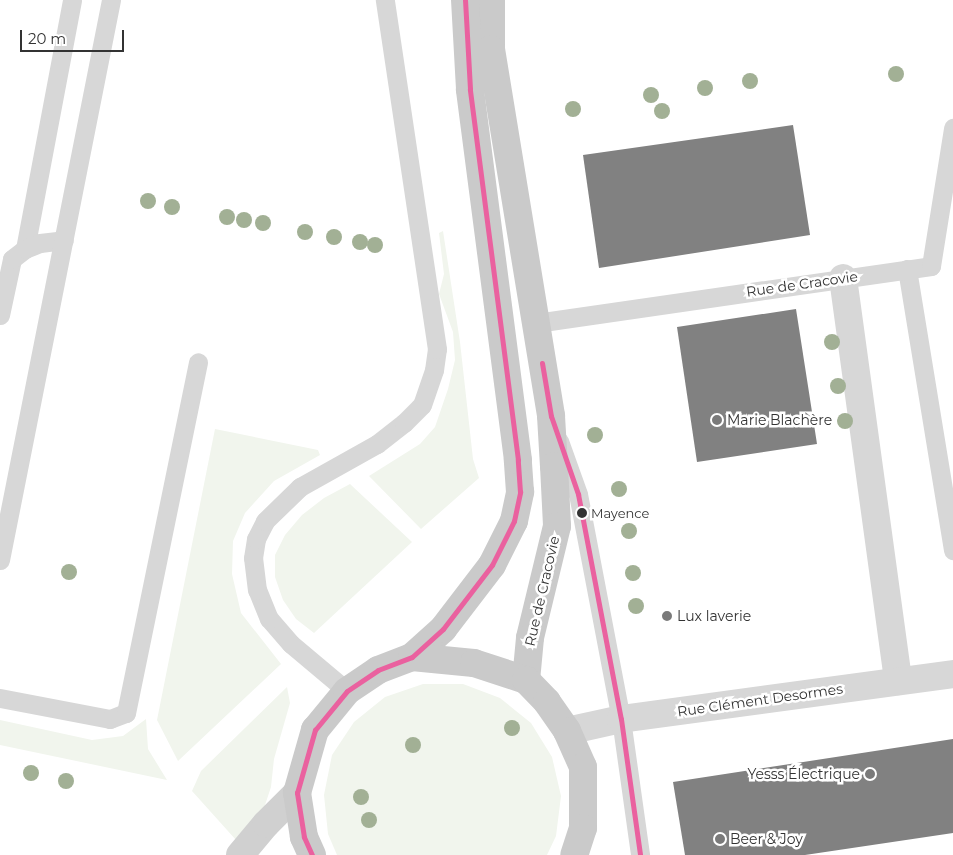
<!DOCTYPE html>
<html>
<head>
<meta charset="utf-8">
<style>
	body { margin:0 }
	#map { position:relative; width:953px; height:855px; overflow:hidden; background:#fff; font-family:Montserrat,sans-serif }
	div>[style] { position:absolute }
	.green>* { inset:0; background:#f1f5ed }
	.building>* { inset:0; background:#818181 }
	.lane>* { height:19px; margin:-9.5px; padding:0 9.5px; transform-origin:9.5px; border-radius:9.5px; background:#d7d7d7 }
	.street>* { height:28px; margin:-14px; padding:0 14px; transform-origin:14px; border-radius:14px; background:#d7d7d7 }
	.secondary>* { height:28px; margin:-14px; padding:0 14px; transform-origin:14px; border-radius:14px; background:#d0d0d0 }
	.primary>* { height:28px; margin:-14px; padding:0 14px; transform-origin:14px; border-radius:14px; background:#cacaca }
	.bus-1>* { height:5px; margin:-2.5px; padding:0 2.5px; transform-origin:2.5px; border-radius:2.5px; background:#ea619f }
	.trees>* { width:16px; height:16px; margin:-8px; border-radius:50%; background:#a2b095 }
	.dots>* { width:14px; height:14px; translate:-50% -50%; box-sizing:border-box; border:2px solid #fff; border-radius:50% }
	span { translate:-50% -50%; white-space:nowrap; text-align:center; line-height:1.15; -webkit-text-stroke:5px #fff; paint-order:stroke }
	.bus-label { font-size:13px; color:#333 }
	.left { translate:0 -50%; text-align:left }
	.street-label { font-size:14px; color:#333 }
	.poi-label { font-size:14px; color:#333 }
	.right { translate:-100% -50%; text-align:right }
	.scale { position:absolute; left:20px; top:30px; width:104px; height:22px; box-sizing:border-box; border:2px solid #333; border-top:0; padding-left:6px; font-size:15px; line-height:18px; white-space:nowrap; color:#333; -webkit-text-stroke:4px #fff; paint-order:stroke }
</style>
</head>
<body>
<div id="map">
	<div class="green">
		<i style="clip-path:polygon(443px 231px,460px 342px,473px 459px,479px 478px,421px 529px,369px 476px,420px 444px,435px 427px,448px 389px,455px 360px,453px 332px,439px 294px,444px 274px,439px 233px)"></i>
		<i style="clip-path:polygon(215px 429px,318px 450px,320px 455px,274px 481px,245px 513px,233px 541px,232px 574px,241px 613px,281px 664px,178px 761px,157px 720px)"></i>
		<i style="clip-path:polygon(350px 484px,412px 542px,314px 633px,296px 619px,283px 600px,275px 577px,275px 555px,285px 535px,302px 515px,324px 498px)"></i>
		<i style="clip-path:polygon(423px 684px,463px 684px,500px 698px,531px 723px,552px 757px,561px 796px,556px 836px,547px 855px,337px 855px,328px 834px,324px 795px,332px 755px,354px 722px,385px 697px)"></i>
		<i style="clip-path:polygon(287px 687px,290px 703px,274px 759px,271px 787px,260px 820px,236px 840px,192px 791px,201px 771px)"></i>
		<i style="clip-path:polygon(146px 719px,148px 749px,167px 780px,0 745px,0 720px,92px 740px,123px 736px)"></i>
	</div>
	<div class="building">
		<i style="clip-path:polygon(793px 125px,810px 235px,599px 268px,583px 155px)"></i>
		<i style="clip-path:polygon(796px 309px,817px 444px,697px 462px,677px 327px)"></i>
		<i style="clip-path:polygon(953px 739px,953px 833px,805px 855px,685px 855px,673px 782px)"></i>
	</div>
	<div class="lane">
		<i style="left:25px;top:249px;width:253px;rotate:-79.3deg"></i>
		<i style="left:907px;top:269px;width:285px;rotate:80.7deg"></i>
		<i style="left:0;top:315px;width:57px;rotate:-77.9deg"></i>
		<i style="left:12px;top:259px;width:16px;rotate:-38deg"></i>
		<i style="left:25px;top:249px;width:16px;rotate:-22deg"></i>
		<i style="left:40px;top:243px;width:24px;rotate:-7deg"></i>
		<i style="left:536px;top:323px;width:399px;rotate:-8.2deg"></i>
		<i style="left:931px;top:266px;width:140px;rotate:-80.9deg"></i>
		<i style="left:559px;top:441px;width:56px;rotate:70.3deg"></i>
		<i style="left:578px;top:494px;width:229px;rotate:79.2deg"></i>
		<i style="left:621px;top:719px;width:137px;rotate:82deg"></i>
		<i style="left:0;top:560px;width:571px;rotate:-78.79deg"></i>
		<i style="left:347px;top:691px;width:73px;rotate:-140deg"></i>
		<i style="left:291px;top:644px;width:33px;rotate:-131deg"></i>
		<i style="left:269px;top:619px;width:31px;rotate:-112deg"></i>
		<i style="left:257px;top:590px;width:32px;rotate:-97deg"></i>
		<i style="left:253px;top:558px;width:19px;rotate:-81deg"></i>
		<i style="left:256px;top:539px;width:20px;rotate:-63deg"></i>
		<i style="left:265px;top:521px;width:49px;rotate:-44.2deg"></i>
		<i style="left:300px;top:487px;width:88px;rotate:-29.2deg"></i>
		<i style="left:377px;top:444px;width:34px;rotate:-38deg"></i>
		<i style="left:404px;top:423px;width:25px;rotate:-45deg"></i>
		<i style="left:422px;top:405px;width:37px;rotate:-71deg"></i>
		<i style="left:434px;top:370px;width:21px;rotate:-82deg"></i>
		<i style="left:437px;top:349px;width:353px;rotate:-98.5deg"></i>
		<i style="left:0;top:698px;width:112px;rotate:10.8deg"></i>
		<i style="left:110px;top:719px;width:17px;rotate:-21deg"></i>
		<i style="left:126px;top:713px;width:358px;rotate:-78.4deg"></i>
	</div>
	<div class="street">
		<i style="left:843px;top:278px;width:407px;rotate:82.2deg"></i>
		<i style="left:567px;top:731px;width:55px;rotate:-12.5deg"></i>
		<i style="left:621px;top:719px;width:335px;rotate:-7.7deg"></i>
	</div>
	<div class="secondary">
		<i style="left:240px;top:855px;width:40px;rotate:-50deg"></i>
		<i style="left:266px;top:824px;width:44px;rotate:-45deg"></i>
	</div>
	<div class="primary">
		<i style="left:491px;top:0;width:49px;rotate:90deg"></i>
		<i style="left:491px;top:49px;width:372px;rotate:80.7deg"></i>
		<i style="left:551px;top:416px;width:50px;rotate:86.6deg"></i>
		<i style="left:554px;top:466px;width:60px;rotate:87.1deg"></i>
		<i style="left:557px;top:526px;width:115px;rotate:103.6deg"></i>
		<i style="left:530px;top:638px;width:42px;rotate:95.4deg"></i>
		<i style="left:412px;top:657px;width:42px;rotate:-42.1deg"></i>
		<i style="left:443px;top:629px;width:81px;rotate:-52.6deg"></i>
		<i style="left:492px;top:565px;width:49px;rotate:-63.4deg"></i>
		<i style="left:514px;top:521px;width:30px;rotate:-78deg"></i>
		<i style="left:520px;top:492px;width:32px;rotate:-94deg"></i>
		<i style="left:518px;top:460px;width:374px;rotate:-97.4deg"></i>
		<i style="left:470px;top:89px;width:89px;rotate:-93.2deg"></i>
		<i style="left:312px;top:855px;width:20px;rotate:-114deg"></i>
		<i style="left:304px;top:837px;width:45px;rotate:-99deg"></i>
		<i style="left:297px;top:793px;width:66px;rotate:-74.1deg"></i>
		<i style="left:315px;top:730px;width:50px;rotate:-50.6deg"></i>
		<i style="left:347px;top:691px;width:37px;rotate:-34deg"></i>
		<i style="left:378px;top:670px;width:36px;rotate:-21deg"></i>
		<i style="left:412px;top:657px;width:62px;rotate:5.5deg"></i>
		<i style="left:474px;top:663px;width:55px;rotate:18.1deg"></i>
		<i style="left:526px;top:680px;width:30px;rotate:46deg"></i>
		<i style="left:547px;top:702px;width:35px;rotate:55deg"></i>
		<i style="left:567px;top:731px;width:39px;rotate:66deg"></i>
		<i style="left:583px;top:767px;width:61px;rotate:90deg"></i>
		<i style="left:583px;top:828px;width:28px;rotate:108deg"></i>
	</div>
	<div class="bus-1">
		<i style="left:542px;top:363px;width:54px;rotate:80.4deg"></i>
		<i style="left:551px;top:416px;width:83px;rotate:70.9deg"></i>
		<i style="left:578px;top:494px;width:229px;rotate:79.2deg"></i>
		<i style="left:621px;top:719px;width:137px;rotate:82deg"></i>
		<i style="left:312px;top:855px;width:20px;rotate:-114deg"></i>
		<i style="left:304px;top:837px;width:45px;rotate:-99deg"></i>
		<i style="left:297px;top:793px;width:66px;rotate:-74.1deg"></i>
		<i style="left:315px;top:730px;width:50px;rotate:-50.6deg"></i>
		<i style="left:347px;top:691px;width:37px;rotate:-34deg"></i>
		<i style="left:378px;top:670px;width:36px;rotate:-21deg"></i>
		<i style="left:412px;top:657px;width:42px;rotate:-42.1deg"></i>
		<i style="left:443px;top:629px;width:81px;rotate:-52.6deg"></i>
		<i style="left:492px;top:565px;width:49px;rotate:-63.4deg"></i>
		<i style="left:514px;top:521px;width:30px;rotate:-78deg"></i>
		<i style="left:520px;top:492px;width:32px;rotate:-94deg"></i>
		<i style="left:518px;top:460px;width:374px;rotate:-97.4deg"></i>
		<i style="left:470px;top:89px;width:89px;rotate:-93.2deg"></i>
	</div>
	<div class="trees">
		<i style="left:896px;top:74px"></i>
		<i style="left:750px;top:81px"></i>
		<i style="left:705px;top:88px"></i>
		<i style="left:651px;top:95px"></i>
		<i style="left:573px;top:109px"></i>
		<i style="left:662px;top:111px"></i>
		<i style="left:148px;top:201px"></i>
		<i style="left:172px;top:207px"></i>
		<i style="left:227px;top:217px"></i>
		<i style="left:244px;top:220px"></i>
		<i style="left:263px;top:223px"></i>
		<i style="left:305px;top:232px"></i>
		<i style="left:334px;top:237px"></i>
		<i style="left:360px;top:242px"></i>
		<i style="left:375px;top:245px"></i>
		<i style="left:832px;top:342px"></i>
		<i style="left:838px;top:386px"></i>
		<i style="left:845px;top:421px"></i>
		<i style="left:595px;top:435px"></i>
		<i style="left:619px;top:489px"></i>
		<i style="left:629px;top:531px"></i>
		<i style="left:69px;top:572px"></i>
		<i style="left:633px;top:573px"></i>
		<i style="left:636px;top:606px"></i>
		<i style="left:512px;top:728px"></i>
		<i style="left:413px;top:745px"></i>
		<i style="left:31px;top:773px"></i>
		<i style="left:66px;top:781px"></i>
		<i style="left:361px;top:797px"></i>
		<i style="left:369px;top:820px"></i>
	</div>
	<div class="dots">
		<i style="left:717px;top:420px;background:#7a7a7a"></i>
		<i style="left:582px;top:513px;background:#333"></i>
		<i style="left:667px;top:616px;background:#7a7a7a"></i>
		<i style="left:870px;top:774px;background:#7a7a7a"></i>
		<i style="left:720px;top:839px;background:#7a7a7a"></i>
	</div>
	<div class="bus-label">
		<span class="left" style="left:591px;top:513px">Mayence</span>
	</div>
	<div class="street-label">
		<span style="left:802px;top:284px;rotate:-8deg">Rue de Cracovie</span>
		<span style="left:542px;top:591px;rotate:-77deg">Rue de Cracovie</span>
		<span style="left:760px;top:700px;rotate:-8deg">Rue Clément Desormes</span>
	</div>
	<div class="poi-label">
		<span class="left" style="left:727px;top:420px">Marie Blachère</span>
		<span class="left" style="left:677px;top:616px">Lux laverie</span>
		<span class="right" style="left:860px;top:774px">Yesss Électrique</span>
		<span class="left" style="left:730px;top:839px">Beer &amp; Joy</span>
	</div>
	<div class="scale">20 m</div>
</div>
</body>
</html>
